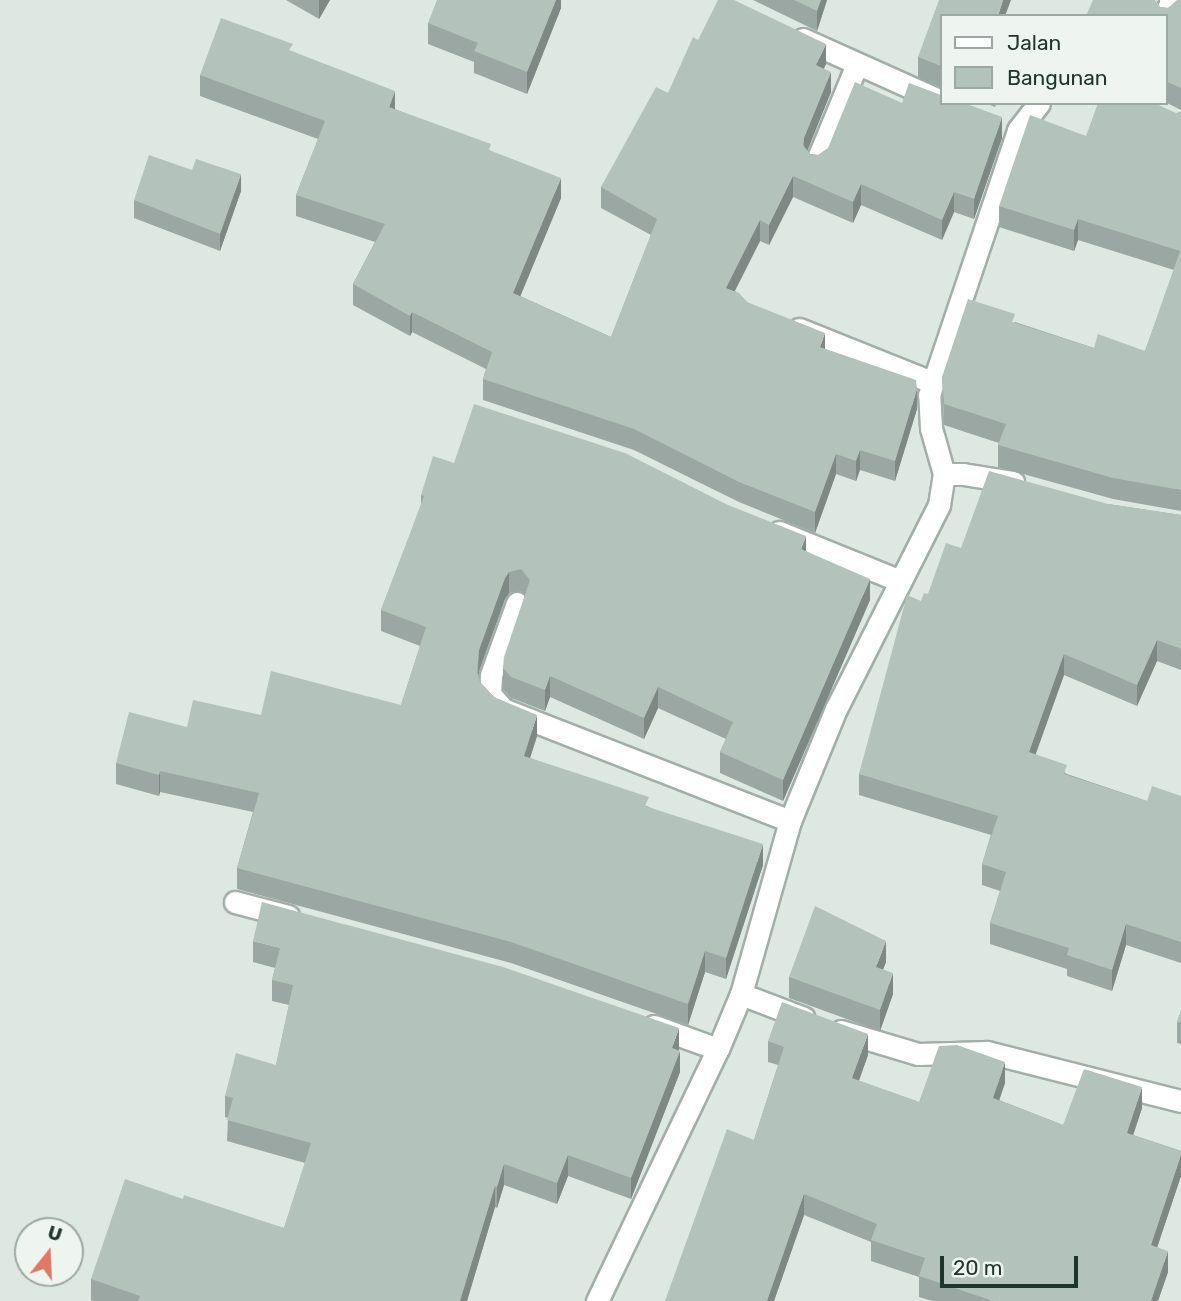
<!DOCTYPE html>
<html>
<head>
<meta charset="utf-8">
<style>
	body { margin:0 }
	#map { position:relative; width:1181px; height:1301px; overflow:hidden; background:#dee8e3; font-family:Rubik,sans-serif }
	div>[style] { position:absolute }
	.roads { filter:drop-shadow(2px 0 #a2afa9) drop-shadow(-2px 0 #a2afa9) drop-shadow(0 2px #a2afa9) drop-shadow(0 -2px #a2afa9) }
	.minor>* { height:21px; margin:-10.5px; padding:0 10.5px; transform-origin:10.5px; border-radius:10.5px; background:#fff }
	.wall>* { inset:0; background:#9ba7a2 }
	.shaded-wall>* { inset:0; background:#7e8884 }
	.building>* { inset:0; background:#b4c2bc }
	span { translate:-50% -50%; white-space:nowrap; text-align:center; line-height:1.15; -webkit-text-stroke:6px #eef5f1; paint-order:stroke }
	.legend { position:absolute; left:940px; top:14px; width:228px; height:91px; box-sizing:border-box; background:#eef5f1; border:2px solid #9ca8a3; margin:0; padding:9px 12px; list-style:none; font-size:21px; color:#21352f }
	.legend li { display:flex; align-items:center; gap:14px; height:35px }
	.legend b { width:35px; border:2px solid #9ca8a3 }
	.north { position:absolute; left:14px; top:1217px; width:70px; height:70px; box-sizing:border-box; background:#eef5f1; border:2px solid #9ca8a3; border-radius:50%; rotate:18deg; font-size:19px; font-weight:700; line-height:28px; text-align:center; color:#21352f }
	.north::after { content:''; display:block; margin:auto; width:24px; height:32px; background:#e17863; clip-path:polygon(50% 0,100% 100%,50% 72%,0 100%) }
	.scale { position:absolute; left:940px; top:1256px; width:138px; height:32px; box-sizing:border-box; border:4px solid #21352f; border-top:0; padding-left:9px; font-size:21px; line-height:24px; white-space:nowrap; color:#21352f; -webkit-text-stroke:5px #eef5f1; paint-order:stroke }
</style>
</head>
<body>
<div id="map">
	<div class="roads">
		<div class="minor">
			<i style="left:1165px;top:16px;width:17px;rotate:-69deg"></i>
			<i style="left:803px;top:39px;width:151px;rotate:24.2deg"></i>
			<i style="left:816px;top:163px;width:107px;rotate:-67.5deg"></i>
			<i style="left:799px;top:329px;width:145px;rotate:21.8deg"></i>
			<i style="left:944px;top:474px;width:19px"></i>
			<i style="left:963px;top:474px;width:51px;rotate:9.1deg"></i>
			<i style="left:779px;top:532px;width:131px;rotate:22deg"></i>
			<i style="left:517px;top:603px;width:77px;rotate:109.9deg"></i>
			<i style="left:491px;top:675px;width:19px;rotate:93deg"></i>
			<i style="left:490px;top:694px;width:20px;rotate:49deg"></i>
			<i style="left:503px;top:709px;width:308px;rotate:21.3deg"></i>
			<i style="left:235px;top:902px;width:55px;rotate:14.8deg"></i>
			<i style="left:741px;top:994px;width:67px;rotate:20.9deg"></i>
			<i style="left:654px;top:1026px;width:68px;rotate:19.8deg"></i>
			<i style="left:841px;top:1031px;width:80px;rotate:16.6deg"></i>
			<i style="left:918px;top:1054px;width:69px;rotate:-1.7deg"></i>
			<i style="left:987px;top:1052px;width:200px;rotate:14.2deg"></i>
			<i style="left:597px;top:1301px;width:280px;rotate:-64.4deg"></i>
			<i style="left:718px;top:1049px;width:60px;rotate:-67.3deg"></i>
			<i style="left:741px;top:994px;width:180px;rotate:-74.2deg"></i>
			<i style="left:790px;top:821px;width:121px;rotate:-67.7deg"></i>
			<i style="left:836px;top:709px;width:229px;rotate:-63.2deg"></i>
			<i style="left:939px;top:505px;width:31px;rotate:-81deg"></i>
			<i style="left:944px;top:474px;width:48px;rotate:-105.8deg"></i>
			<i style="left:931px;top:428px;width:33px;rotate:-93deg"></i>
			<i style="left:929px;top:395px;width:280px;rotate:-71.4deg"></i>
			<i style="left:1018px;top:130px;width:34px;rotate:-52deg"></i>
		</div>
	</div>
	<div class="wall">
		<i style="clip-path:polygon(286px 0,330px 0,319px 19px)"></i>
		<i style="clip-path:polygon(561px 0,561px 8px,527px 94px,474px 73px,474px 62px,428px 44px,428px 23px)"></i>
		<i style="clip-path:polygon(753px 0,827px 0,817px 31px)"></i>
		<i style="clip-path:polygon(1181px 0,1181px 110px,1165px 102px,1165px 16px,1157px 3px,1160px 7px,1168px 8px)"></i>
		<i style="clip-path:polygon(941px 16px,941px 87px,918px 78px,918px 57px)"></i>
		<i style="clip-path:polygon(698px 40px,826px 64px,824px 68px,831px 92px,807px 150px,810px 154px,818px 155px,902px 103px,1002px 138px,974px 219px,954px 212px,942px 240px,861px 205px,853px 223px,793px 197px,769px 245px,760px 241px,735px 291px,747px 302px,825px 349px,917px 409px,895px 481px,860px 470px,856px 481px,836px 474px,815px 533px,739px 502px,634px 450px,483px 400px,483px 379px,486px 369px,412px 332px,410px 336px,353px 305px,353px 284px,375px 242px,296px 216px,296px 195px,318px 139px,200px 96px,200px 75px,293px 52px,395px 109px,491px 151px,561px 198px,520px 296px,611px 337px,651px 235px,601px 208px,601px 187px,668px 93px)"></i>
		<i style="clip-path:polygon(985px 103px,997px 103px,995px 107px)"></i>
		<i style="clip-path:polygon(1181px 112px,1181px 511px,1113px 499px,998px 467px,998px 445px,999px 443px,944px 425px,942px 377px,1015px 322px,1094px 348px,1145px 351px,1174px 270px,1078px 240px,1074px 251px,999px 227px,999px 206px,1086px 136px)"></i>
		<i style="clip-path:polygon(241px 191px,220px 251px,134px 218px,134px 200px)"></i>
		<i style="clip-path:polygon(454px 463px,806px 551px,870px 600px,783px 801px,720px 773px,720px 752px,726px 739px,658px 708px,644px 739px,550px 697px,545px 711px,511px 698px,503px 689px,503px 668px,525px 595px,521px 591px,509px 593px,505px 599px,479px 671px,478px 676px,480px 682px,494px 697px,537px 736px,530px 758px,649px 807px,763px 865px,726px 979px,705px 972px,688px 1025px,511px 963px,237px 889px,237px 868px,253px 812px,160px 792px,159px 796px,116px 784px,116px 763px,187px 727px,261px 715px,401px 705px,420px 646px,381px 631px,381px 610px,421px 506px,421px 495px)"></i>
		<i style="clip-path:polygon(1108px 504px,1181px 515px,1181px 670px,1157px 661px,1137px 706px,1064px 675px,1035px 754px,1067px 774px,1147px 801px,1181px 796px,1181px 963px,1126px 945px,1112px 991px,1067px 976px,1067px 969px,990px 944px,990px 923px,1000px 891px,982px 885px,982px 864px,991px 835px,859px 795px,859px 774px,921px 601px,928px 594px,961px 548px)"></i>
		<i style="clip-path:polygon(253px 941px,679px 1049px,680px 1072px,631px 1199px,568px 1176px,557px 1204px,504px 1185px,497px 1208px,495px 1207px,467px 1301px,93px 1301px,91px 1300px,91px 1279px,183px 1199px,284px 1228px,305px 1163px,227px 1141px,228px 1118px,225px 1117px,225px 1096px,276px 1065px,289px 1005px,272px 1001px,272px 980px,275px 968px,253px 962px)"></i>
		<i style="clip-path:polygon(886px 962px,883px 969px,893px 994px,880px 1031px,789px 998px,789px 977px)"></i>
		<i style="clip-path:polygon(1181px 1011px,1181px 1044px,1177px 1043px,1177px 1022px)"></i>
		<i style="clip-path:polygon(768px 1041px,868px 1055px,859px 1081px,919px 1102px,1005px 1083px,999px 1100px,1063px 1125px,1142px 1108px,1133px 1135px,1181px 1151px,1181px 1176px,1157px 1247px,1168px 1272px,1158px 1301px,932px 1301px,919px 1297px,919px 1277px,871px 1261px,871px 1242px,804px 1215px,774px 1301px,665px 1301px,754px 1140px,778px 1065px,768px 1062px)"></i>
	</div>
	<div class="shaded-wall">
		<i style="clip-path:polygon(319px 0,330px 0,319px 19px)"></i>
		<i style="clip-path:polygon(556px 0,561px 0,561px 8px,527px 94px,527px 72px)"></i>
		<i style="clip-path:polygon(821px 0,827px 0,817px 31px,817px 11px)"></i>
		<i style="clip-path:polygon(1003px 0,1011px 0,1005px 16px,998px 16px)"></i>
		<i style="clip-path:polygon(826px 44px,826px 64px,816px 85px,816px 65px)"></i>
		<i style="clip-path:polygon(831px 72px,831px 92px,804px 159px,803px 165px,804px 138px)"></i>
		<i style="clip-path:polygon(395px 91px,395px 112px,389px 107px)"></i>
		<i style="clip-path:polygon(1002px 117px,1002px 138px,974px 219px,974px 199px)"></i>
		<i style="clip-path:polygon(241px 174px,241px 191px,220px 251px,220px 234px)"></i>
		<i style="clip-path:polygon(793px 176px,793px 197px,769px 245px,769px 225px)"></i>
		<i style="clip-path:polygon(561px 178px,561px 198px,513px 314px,513px 293px)"></i>
		<i style="clip-path:polygon(861px 184px,861px 205px,853px 223px,853px 202px)"></i>
		<i style="clip-path:polygon(954px 192px,954px 212px,942px 240px,942px 220px)"></i>
		<i style="clip-path:polygon(1078px 219px,1078px 240px,1074px 251px,1074px 230px)"></i>
		<i style="clip-path:polygon(760px 220px,760px 241px,726px 308px,726px 288px)"></i>
		<i style="clip-path:polygon(412px 312px,412px 332px,410px 336px,410px 316px)"></i>
		<i style="clip-path:polygon(825px 333px,825px 353px,820px 347px)"></i>
		<i style="clip-path:polygon(917px 389px,917px 409px,895px 481px,895px 461px)"></i>
		<i style="clip-path:polygon(860px 450px,860px 470px,856px 481px,856px 461px)"></i>
		<i style="clip-path:polygon(836px 454px,836px 474px,815px 533px,815px 512px)"></i>
		<i style="clip-path:polygon(806px 536px,806px 557px,801px 549px)"></i>
		<i style="clip-path:polygon(509px 572px,509px 593px,505px 599px,479px 671px,477px 693px,479px 650px,505px 578px)"></i>
		<i style="clip-path:polygon(870px 579px,870px 600px,783px 801px,783px 780px)"></i>
		<i style="clip-path:polygon(1157px 640px,1157px 661px,1137px 706px,1137px 685px)"></i>
		<i style="clip-path:polygon(1064px 654px,1064px 675px,1029px 773px,1029px 752px)"></i>
		<i style="clip-path:polygon(550px 676px,550px 697px,545px 711px,545px 690px)"></i>
		<i style="clip-path:polygon(658px 687px,658px 708px,644px 739px,644px 718px)"></i>
		<i style="clip-path:polygon(537px 715px,537px 736px,524px 777px,524px 756px)"></i>
		<i style="clip-path:polygon(160px 771px,160px 792px,159px 796px,159px 775px)"></i>
		<i style="clip-path:polygon(763px 844px,763px 865px,726px 979px,726px 958px)"></i>
		<i style="clip-path:polygon(1126px 924px,1126px 945px,1112px 991px,1112px 970px)"></i>
		<i style="clip-path:polygon(886px 941px,886px 962px,876px 988px,876px 967px)"></i>
		<i style="clip-path:polygon(705px 951px,705px 972px,688px 1025px,688px 1004px)"></i>
		<i style="clip-path:polygon(893px 973px,893px 994px,880px 1031px,880px 1010px)"></i>
		<i style="clip-path:polygon(679px 1028px,679px 1049px,672px 1069px,672px 1048px)"></i>
		<i style="clip-path:polygon(868px 1034px,868px 1055px,852px 1099px,852px 1078px)"></i>
		<i style="clip-path:polygon(680px 1051px,680px 1072px,631px 1199px,631px 1178px)"></i>
		<i style="clip-path:polygon(1005px 1062px,1005px 1083px,993px 1119px,993px 1098px)"></i>
		<i style="clip-path:polygon(1142px 1087px,1142px 1108px,1127px 1154px,1127px 1133px)"></i>
		<i style="clip-path:polygon(568px 1155px,568px 1176px,557px 1204px,557px 1183px)"></i>
		<i style="clip-path:polygon(1181px 1155px,1181px 1176px,1151px 1266px,1151px 1245px)"></i>
		<i style="clip-path:polygon(504px 1164px,504px 1185px,497px 1208px,497px 1187px)"></i>
		<i style="clip-path:polygon(495px 1186px,495px 1207px,467px 1301px,460px 1301px)"></i>
		<i style="clip-path:polygon(804px 1194px,804px 1215px,774px 1301px,767px 1301px)"></i>
		<i style="clip-path:polygon(1168px 1251px,1168px 1272px,1158px 1301px,1151px 1301px)"></i>
	</div>
	<div class="building">
		<i style="clip-path:polygon(437px 0,556px 0,527px 72px,474px 51px,478px 43px,428px 23px)"></i>
		<i style="clip-path:polygon(718px 0,734px 0,826px 44px,816px 65px,831px 72px,804px 138px,803px 145px,810px 154px,818px 155px,828px 148px,855px 82px,902px 103px,909px 83px,941px 95px,941px 103px,964px 103px,1002px 117px,974px 199px,954px 192px,942px 220px,861px 184px,853px 202px,793px 176px,769px 225px,760px 220px,726px 288px,739px 293px,747px 302px,825px 333px,820px 347px,916px 380px,917px 389px,895px 461px,860px 450px,856px 461px,836px 454px,815px 512px,739px 482px,634px 429px,483px 379px,492px 352px,412px 312px,410px 316px,353px 284px,385px 224px,296px 195px,325px 121px,200px 75px,221px 18px,293px 44px,289px 50px,395px 91px,389px 107px,491px 144px,489px 150px,561px 178px,513px 293px,611px 337px,657px 219px,601px 187px,656px 87px,668px 93px,693px 37px,698px 40px)"></i>
		<i style="clip-path:polygon(794px 0,821px 0,817px 11px)"></i>
		<i style="clip-path:polygon(939px 0,1003px 0,998px 16px,941px 16px,941px 66px,918px 57px)"></i>
		<i style="clip-path:polygon(1093px 0,1155px 0,1160px 7px,1168px 8px,1177px 0,1181px 0,1181px 88px,1165px 81px,1165px 16px,1086px 16px)"></i>
		<i style="clip-path:polygon(1098px 103px,1154px 103px,1176px 113px,1181px 112px,1181px 490px,1113px 478px,998px 445px,1006px 424px,944px 404px,942px 377px,968px 299px,1015px 314px,1012px 322px,1094px 348px,1098px 334px,1145px 351px,1180px 251px,1078px 219px,1074px 230px,999px 206px,1030px 115px,1086px 136px)"></i>
		<i style="clip-path:polygon(149px 155px,192px 170px,196px 159px,241px 174px,220px 234px,134px 200px)"></i>
		<i style="clip-path:polygon(474px 404px,625px 453px,728px 505px,806px 536px,801px 549px,870px 579px,783px 780px,720px 752px,733px 722px,658px 687px,644px 718px,550px 676px,545px 690px,511px 677px,503px 668px,504px 657px,530px 580px,521px 569px,509px 572px,505px 578px,479px 650px,477px 672px,480px 682px,494px 697px,537px 715px,524px 756px,649px 797px,645px 806px,763px 844px,726px 958px,705px 951px,688px 1004px,511px 942px,237px 868px,259px 793px,160px 771px,159px 775px,116px 763px,129px 712px,187px 727px,193px 700px,261px 715px,271px 671px,401px 705px,426px 627px,381px 610px,424px 496px,421px 495px,433px 456px,454px 463px)"></i>
		<i style="clip-path:polygon(989px 471px,1108px 504px,1181px 515px,1181px 649px,1157px 640px,1137px 685px,1064px 654px,1029px 752px,1067px 765px,1064px 774px,1147px 801px,1152px 786px,1181px 796px,1181px 942px,1126px 924px,1112px 970px,1067px 955px,1069px 948px,990px 923px,1006px 872px,982px 864px,998px 816px,859px 774px,907px 595px,921px 601px,924px 593px,928px 594px,946px 543px,961px 548px)"></i>
		<i style="clip-path:polygon(262px 902px,503px 967px,679px 1028px,672px 1048px,680px 1051px,631px 1178px,568px 1155px,557px 1183px,504px 1164px,497px 1187px,495px 1186px,460px 1301px,138px 1301px,140px 1296px,91px 1279px,125px 1179px,183px 1199px,184px 1195px,284px 1228px,311px 1143px,227px 1120px,233px 1098px,225px 1096px,236px 1053px,276px 1065px,293px 985px,272px 980px,280px 948px,253px 941px)"></i>
		<i style="clip-path:polygon(815px 906px,886px 941px,876px 967px,893px 973px,880px 1010px,789px 977px)"></i>
		<i style="clip-path:polygon(782px 1002px,868px 1034px,852px 1078px,919px 1102px,939px 1046px,957px 1045px,1005px 1062px,993px 1098px,1063px 1125px,1084px 1069px,1142px 1087px,1127px 1133px,1181px 1151px,1181px 1155px,1151px 1245px,1168px 1251px,1151px 1301px,993px 1301px,919px 1276px,925px 1258px,871px 1240px,877px 1224px,804px 1194px,767px 1301px,665px 1301px,727px 1129px,754px 1140px,784px 1047px,768px 1041px)"></i>
		<i style="clip-path:polygon(1181px 1011px,1181px 1023px,1177px 1022px)"></i>
	</div>
	<ul class="legend">
	<li><b style="height:9px;background:#fff"></b>Jalan</li>
	<li><b style="height:19px;background:#b4c2bc"></b>Bangunan</li>
	</ul>
	<div class="north">U</div>
	<div class="scale">20 m</div>
</div>
</body>
</html>
